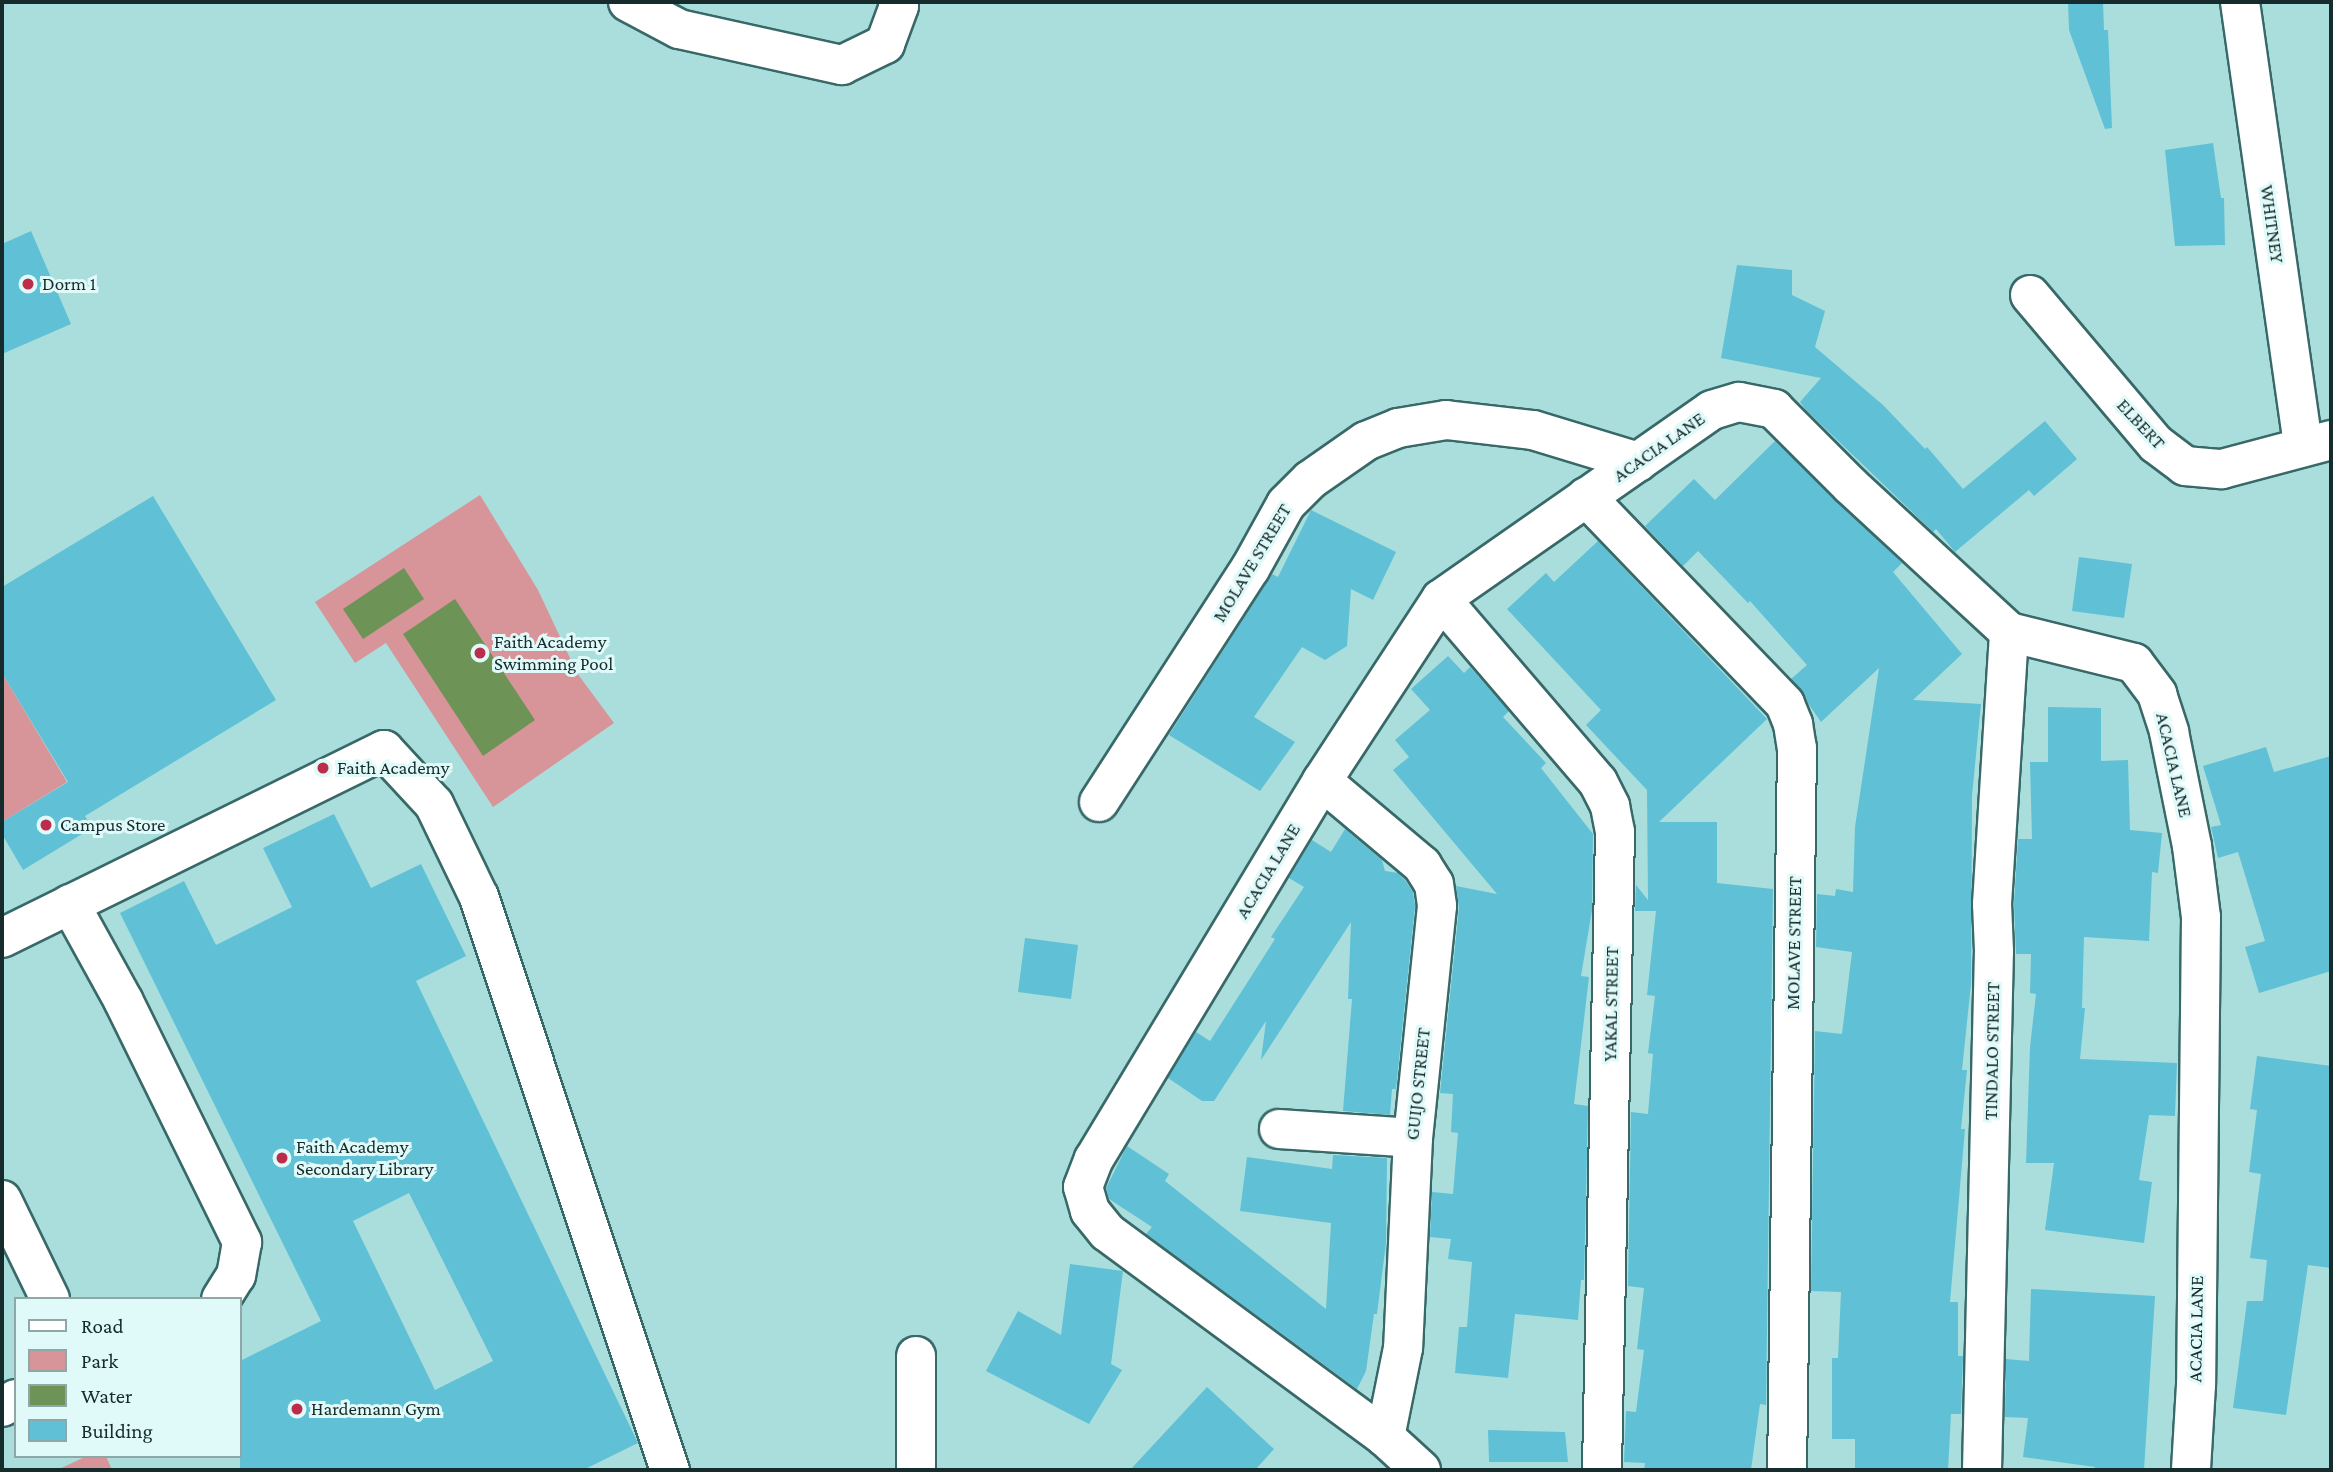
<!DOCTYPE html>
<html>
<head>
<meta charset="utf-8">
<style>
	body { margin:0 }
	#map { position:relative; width:2333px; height:1472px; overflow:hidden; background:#aadedd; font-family:"Crimson Pro",serif }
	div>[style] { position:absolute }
	.green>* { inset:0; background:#d79499 }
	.water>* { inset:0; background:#6e9357 }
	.building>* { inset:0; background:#60c0d5 }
	.roads { filter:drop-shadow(2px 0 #386968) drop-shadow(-2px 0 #386968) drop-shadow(0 2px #386968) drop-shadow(0 -2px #386968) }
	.minor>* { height:38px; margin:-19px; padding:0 19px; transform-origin:19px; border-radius:19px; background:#fff }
	.dots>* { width:19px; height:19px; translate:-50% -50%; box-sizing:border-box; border:4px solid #e0f9f9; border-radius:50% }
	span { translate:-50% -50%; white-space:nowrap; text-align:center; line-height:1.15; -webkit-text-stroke:6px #e0f9f9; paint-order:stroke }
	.street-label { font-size:19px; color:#162b2b }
	.poi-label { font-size:19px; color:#162b2b }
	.left { translate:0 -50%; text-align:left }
	.frame { position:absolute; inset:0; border:4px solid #162b2b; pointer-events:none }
	.legend { position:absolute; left:14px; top:1297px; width:228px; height:161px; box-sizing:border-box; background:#e0f9f9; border:2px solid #8fa7a7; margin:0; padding:9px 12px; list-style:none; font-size:21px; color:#162b2b }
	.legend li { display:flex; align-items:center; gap:14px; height:35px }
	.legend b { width:35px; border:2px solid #8fa7a7 }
</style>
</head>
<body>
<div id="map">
	<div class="green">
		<i style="clip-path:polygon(480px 495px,538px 590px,577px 673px,614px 723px,493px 807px,386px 643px,355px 663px,315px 602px)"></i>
		<i style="clip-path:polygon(2px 673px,67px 782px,2px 822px)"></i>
		<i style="clip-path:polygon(87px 1456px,106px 1456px,112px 1470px,57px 1470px)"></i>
	</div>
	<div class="water">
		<i style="clip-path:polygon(404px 568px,424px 599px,363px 639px,343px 609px)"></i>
		<i style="clip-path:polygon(455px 599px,535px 720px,483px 756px,403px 634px)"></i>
	</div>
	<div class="building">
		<i style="clip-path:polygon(2068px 2px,2103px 2px,2104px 30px,2108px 30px,2112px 128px,2105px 129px,2069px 30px)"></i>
		<i style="clip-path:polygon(2213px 143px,2221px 198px,2224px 198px,2225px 245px,2175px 246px,2165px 150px)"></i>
		<i style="clip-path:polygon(31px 231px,71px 324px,2px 354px,2px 244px)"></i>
		<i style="clip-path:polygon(1737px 265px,1792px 270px,1792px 295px,1825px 311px,1815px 347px,1883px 405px,1925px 449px,1927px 447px,1963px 489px,2045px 421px,2077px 459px,2034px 496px,2029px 490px,1955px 552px,1936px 529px,1933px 532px,1806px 410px,1800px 402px,1821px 378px,1721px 358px)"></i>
		<i style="clip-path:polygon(1775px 441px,1902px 563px,1893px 572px,1962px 654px,1913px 700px,1981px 704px,1972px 796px,1971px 984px,1962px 1070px,1967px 1070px,1961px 1129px,1965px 1129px,1950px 1302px,1958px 1302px,1958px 1356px,1963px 1356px,1961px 1414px,1951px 1414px,1948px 1470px,1855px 1470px,1855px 1439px,1832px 1439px,1832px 1358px,1838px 1358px,1841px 1292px,1811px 1291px,1815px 1031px,1842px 1034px,1852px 952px,1816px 947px,1817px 894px,1835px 896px,1836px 889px,1853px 892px,1855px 827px,1879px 668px,1821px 722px,1791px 679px,1807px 665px,1750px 601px,1748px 603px,1698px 551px,1683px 566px,1645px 526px,1694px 479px,1715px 500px)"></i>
		<i style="clip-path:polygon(153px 496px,276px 700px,85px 816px,92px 828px,23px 870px,2px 834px,2px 822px,68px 782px,2px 673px,2px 587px)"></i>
		<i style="clip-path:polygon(1311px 510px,1396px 552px,1373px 600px,1351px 589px,1347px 646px,1325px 660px,1302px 647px,1254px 717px,1295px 742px,1260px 791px,1169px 735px,1272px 574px,1278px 577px)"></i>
		<i style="clip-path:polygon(1598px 541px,1767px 719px,1659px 822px,1717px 822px,1717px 883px,1773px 889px,1766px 1405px,1760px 1404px,1751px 1470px,1644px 1470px,1645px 1463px,1624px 1462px,1626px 1411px,1636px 1412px,1644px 1350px,1637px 1349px,1644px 1288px,1628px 1286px,1631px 1112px,1648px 1114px,1653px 1054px,1648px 1053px,1655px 996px,1647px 995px,1656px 911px,1635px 911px,1636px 885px,1648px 900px,1647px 790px,1586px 725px,1601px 710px,1507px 609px,1546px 573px,1554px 582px)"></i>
		<i style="clip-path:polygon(2079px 557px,2132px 564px,2124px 618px,2072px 611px)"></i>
		<i style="clip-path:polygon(1448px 656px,1464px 673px,1470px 667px,1509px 711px,1503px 717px,1546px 763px,1541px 768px,1593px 834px,1592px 910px,1581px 976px,1589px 977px,1574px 1104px,1588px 1106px,1584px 1280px,1581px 1280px,1578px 1320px,1515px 1314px,1508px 1378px,1455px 1373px,1459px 1327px,1467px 1327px,1472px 1262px,1448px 1259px,1451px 1239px,1430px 1237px,1432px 1192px,1453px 1194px,1458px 1133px,1451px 1132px,1453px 1094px,1440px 1093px,1459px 908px,1456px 886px,1497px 894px,1393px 770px,1409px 757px,1395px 740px,1430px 710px,1411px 689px)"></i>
		<i style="clip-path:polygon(2048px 707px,2101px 708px,2101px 761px,2128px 760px,2130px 830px,2162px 833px,2158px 873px,2152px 872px,2149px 941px,2084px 937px,2082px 1008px,2085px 1008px,2080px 1059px,2177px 1063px,2175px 1116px,2149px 1115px,2139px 1180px,2152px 1182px,2144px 1243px,2045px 1230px,2054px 1163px,2026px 1163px,2030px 1047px,2036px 994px,2030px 993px,2031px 954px,2016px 954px,2014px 904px,2018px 839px,2032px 839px,2030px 762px,2048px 762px)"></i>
		<i style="clip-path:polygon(2266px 747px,2274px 772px,2331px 756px,2331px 971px,2259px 993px,2245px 947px,2265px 941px,2238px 852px,2218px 858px,2211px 827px,2221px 825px,2203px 766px)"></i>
		<i style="clip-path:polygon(evenodd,334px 814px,371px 888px,421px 864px,466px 956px,416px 981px,638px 1443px,583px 1470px,240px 1470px,240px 1361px,321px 1321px,120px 913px,184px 881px,216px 945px,292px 907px,263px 848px,334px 814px,409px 1193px,493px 1361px,435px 1390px,353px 1221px,409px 1193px)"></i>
		<i style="clip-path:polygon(1345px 829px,1382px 860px,1385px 871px,1398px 873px,1405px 880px,1413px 892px,1415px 906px,1396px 1089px,1392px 1089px,1390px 1115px,1343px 1111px,1352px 999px,1348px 999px,1351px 922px,1261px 1060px,1266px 1021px,1214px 1101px,1202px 1101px,1168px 1078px,1196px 1032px,1210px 1041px,1275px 939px,1271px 937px,1304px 887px,1289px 878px,1312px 840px,1331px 852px)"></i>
		<i style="clip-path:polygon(1025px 938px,1078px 945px,1071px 999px,1018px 992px)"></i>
		<i style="clip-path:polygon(2257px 1056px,2331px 1066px,2331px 1268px,2308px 1265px,2286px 1415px,2233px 1408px,2247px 1301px,2263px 1301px,2267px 1260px,2250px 1258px,2261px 1174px,2249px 1172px,2257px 1110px,2250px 1109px)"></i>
		<i style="clip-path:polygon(1127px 1146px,1169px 1174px,1165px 1181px,1326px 1309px,1331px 1223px,1240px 1211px,1247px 1157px,1332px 1169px,1333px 1155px,1387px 1158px,1386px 1243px,1377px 1314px,1374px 1314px,1366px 1371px,1357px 1389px,1146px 1234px,1152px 1227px,1109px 1199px,1106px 1188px)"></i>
		<i style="clip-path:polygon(1070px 1264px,1123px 1271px,1111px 1364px,1122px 1370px,1089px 1424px,986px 1371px,1018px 1311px,1061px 1335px)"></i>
		<i style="clip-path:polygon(2031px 1289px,2155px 1296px,2144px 1470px,2094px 1470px,2095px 1467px,2023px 1457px,2028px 1418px,2005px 1417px,2006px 1359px,2029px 1361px)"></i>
		<i style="clip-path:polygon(1207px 1387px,1274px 1449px,1255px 1470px,1130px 1470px)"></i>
		<i style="clip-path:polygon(1488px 1430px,1565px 1432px,1568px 1462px,1489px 1462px)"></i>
	</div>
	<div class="roads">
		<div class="minor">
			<i style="left:628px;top:2px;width:58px;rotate:27.9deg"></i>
			<i style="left:679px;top:29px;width:167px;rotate:12.5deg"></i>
			<i style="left:842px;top:65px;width:48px;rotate:-26deg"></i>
			<i style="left:885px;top:44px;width:40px;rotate:-69.8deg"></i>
			<i style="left:899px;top:6px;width:4px;rotate:-104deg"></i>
			<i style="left:2240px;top:2px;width:449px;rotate:81.9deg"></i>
			<i style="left:2030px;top:295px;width:195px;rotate:49.8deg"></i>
			<i style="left:2156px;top:444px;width:36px;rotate:37deg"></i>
			<i style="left:2185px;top:466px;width:37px;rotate:5deg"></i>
			<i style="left:2222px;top:469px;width:113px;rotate:-14.9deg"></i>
			<i style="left:1586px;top:497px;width:287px;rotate:46.1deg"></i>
			<i style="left:1785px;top:704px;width:22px;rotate:68deg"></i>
			<i style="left:1793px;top:724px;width:24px;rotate:81deg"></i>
			<i style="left:1797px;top:748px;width:722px;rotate:90.79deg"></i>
			<i style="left:1441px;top:599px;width:241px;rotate:49.4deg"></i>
			<i style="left:1598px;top:782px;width:27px;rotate:63deg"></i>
			<i style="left:1610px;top:806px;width:26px;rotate:79deg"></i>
			<i style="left:1615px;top:832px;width:638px;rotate:91.17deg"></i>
			<i style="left:1322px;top:781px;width:131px;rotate:40deg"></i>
			<i style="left:1422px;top:865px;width:22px;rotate:58deg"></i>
			<i style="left:1434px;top:884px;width:22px;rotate:82deg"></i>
			<i style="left:1437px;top:906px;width:233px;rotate:95.9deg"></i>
			<i style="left:1413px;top:1138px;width:210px;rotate:92.7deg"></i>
			<i style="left:1403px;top:1348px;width:91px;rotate:101.4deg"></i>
			<i style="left:1099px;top:802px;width:278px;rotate:-57.1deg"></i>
			<i style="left:1250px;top:569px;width:74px;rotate:-61deg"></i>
			<i style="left:1286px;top:504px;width:34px;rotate:-45deg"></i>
			<i style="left:1310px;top:480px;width:68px;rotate:-34.9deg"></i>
			<i style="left:1366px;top:441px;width:35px;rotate:-22deg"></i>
			<i style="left:1398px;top:428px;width:49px;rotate:-9.5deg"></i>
			<i style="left:1446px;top:420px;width:88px;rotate:6.6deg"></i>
			<i style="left:1533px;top:430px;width:110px;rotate:16.9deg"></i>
			<i style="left:70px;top:904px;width:110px;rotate:61.1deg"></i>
			<i style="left:123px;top:1000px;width:270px;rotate:63.8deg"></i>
			<i style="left:242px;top:1242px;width:34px;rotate:100deg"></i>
			<i style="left:236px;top:1275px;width:28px;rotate:122deg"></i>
			<i style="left:2px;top:938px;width:426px;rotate:-26.2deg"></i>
			<i style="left:384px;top:750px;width:74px;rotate:47.2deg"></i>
			<i style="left:434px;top:804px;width:103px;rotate:64.2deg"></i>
			<i style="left:479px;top:897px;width:604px;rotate:71.57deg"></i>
			<i style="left:1279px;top:1129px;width:134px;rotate:3.8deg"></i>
			<i style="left:2px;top:1200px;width:110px;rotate:64.1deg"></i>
			<i style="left:916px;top:1356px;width:114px;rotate:90deg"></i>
			<i style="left:2px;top:1407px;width:16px;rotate:-30deg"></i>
			<i style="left:1421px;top:1470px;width:49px;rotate:-137.5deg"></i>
			<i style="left:1385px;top:1437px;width:345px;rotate:-143.6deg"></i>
			<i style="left:1107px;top:1232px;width:27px;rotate:-129deg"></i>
			<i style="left:1090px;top:1211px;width:25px;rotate:-106deg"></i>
			<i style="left:1083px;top:1187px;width:30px;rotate:-69deg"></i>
			<i style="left:1094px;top:1159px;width:441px;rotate:-58.9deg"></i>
			<i style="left:1322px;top:781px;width:217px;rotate:-56.8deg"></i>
			<i style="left:1441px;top:599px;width:330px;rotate:-34.9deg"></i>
			<i style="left:1712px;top:410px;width:28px;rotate:-17deg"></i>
			<i style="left:1739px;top:402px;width:36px;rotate:11deg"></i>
			<i style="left:1774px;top:409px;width:109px;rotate:45deg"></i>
			<i style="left:1851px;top:486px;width:215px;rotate:42.7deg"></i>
			<i style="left:2009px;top:632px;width:129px;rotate:13.9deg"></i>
			<i style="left:2134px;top:663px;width:39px;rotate:53deg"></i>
			<i style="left:2157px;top:694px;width:40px;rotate:72deg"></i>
			<i style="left:2169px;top:732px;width:116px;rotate:78.6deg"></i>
			<i style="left:2192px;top:846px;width:72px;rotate:82.8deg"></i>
			<i style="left:2201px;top:917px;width:468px;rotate:90.6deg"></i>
			<i style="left:2196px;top:1385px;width:85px;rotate:93.4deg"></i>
			<i style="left:1982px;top:1470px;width:519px;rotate:-88.68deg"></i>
			<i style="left:1994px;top:951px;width:47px;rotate:-92.4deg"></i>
			<i style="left:1992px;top:904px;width:273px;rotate:-86.4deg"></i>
		</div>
	</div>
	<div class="dots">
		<i style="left:28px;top:284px;background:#bd2c4a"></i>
		<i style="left:480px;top:653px;background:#bd2c4a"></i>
		<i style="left:323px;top:768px;background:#bd2c4a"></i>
		<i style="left:46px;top:825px;background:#bd2c4a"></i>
		<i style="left:282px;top:1158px;background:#bd2c4a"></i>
		<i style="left:297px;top:1409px;background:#bd2c4a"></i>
	</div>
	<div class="street-label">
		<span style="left:2272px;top:224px;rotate:82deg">WHITNEY</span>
		<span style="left:2141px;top:424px;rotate:47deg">ELBERT</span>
		<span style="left:1659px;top:447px;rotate:-35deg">ACACIA LANE</span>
		<span style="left:1252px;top:563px;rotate:-59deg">MOLAVE STREET</span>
		<span style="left:2174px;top:765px;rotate:77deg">ACACIA LANE</span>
		<span style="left:1268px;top:871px;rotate:-59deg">ACACIA LANE</span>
		<span style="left:1794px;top:943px;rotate:-89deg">MOLAVE STREET</span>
		<span style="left:1611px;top:1004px;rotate:-89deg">YAKAL STREET</span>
		<span style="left:1992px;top:1051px;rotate:-89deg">TINDALO STREET</span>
		<span style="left:1418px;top:1084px;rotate:-84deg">GUIJO STREET</span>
		<span style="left:2196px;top:1329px;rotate:-89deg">ACACIA LANE</span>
	</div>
	<div class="poi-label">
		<span class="left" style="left:42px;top:284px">Dorm 1</span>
		<span class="left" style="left:494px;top:653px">Faith Academy<br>Swimming Pool</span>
		<span class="left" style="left:337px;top:768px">Faith Academy</span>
		<span class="left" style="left:60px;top:825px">Campus Store</span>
		<span class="left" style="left:296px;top:1158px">Faith Academy<br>Secondary Library</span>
		<span class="left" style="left:311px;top:1409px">Hardemann Gym</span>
	</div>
	<div class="frame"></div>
	<ul class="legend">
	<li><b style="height:9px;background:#fff"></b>Road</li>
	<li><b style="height:19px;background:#d79499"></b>Park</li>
	<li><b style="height:19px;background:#6e9357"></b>Water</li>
	<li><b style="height:19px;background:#60c0d5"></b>Building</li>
	</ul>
</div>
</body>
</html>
